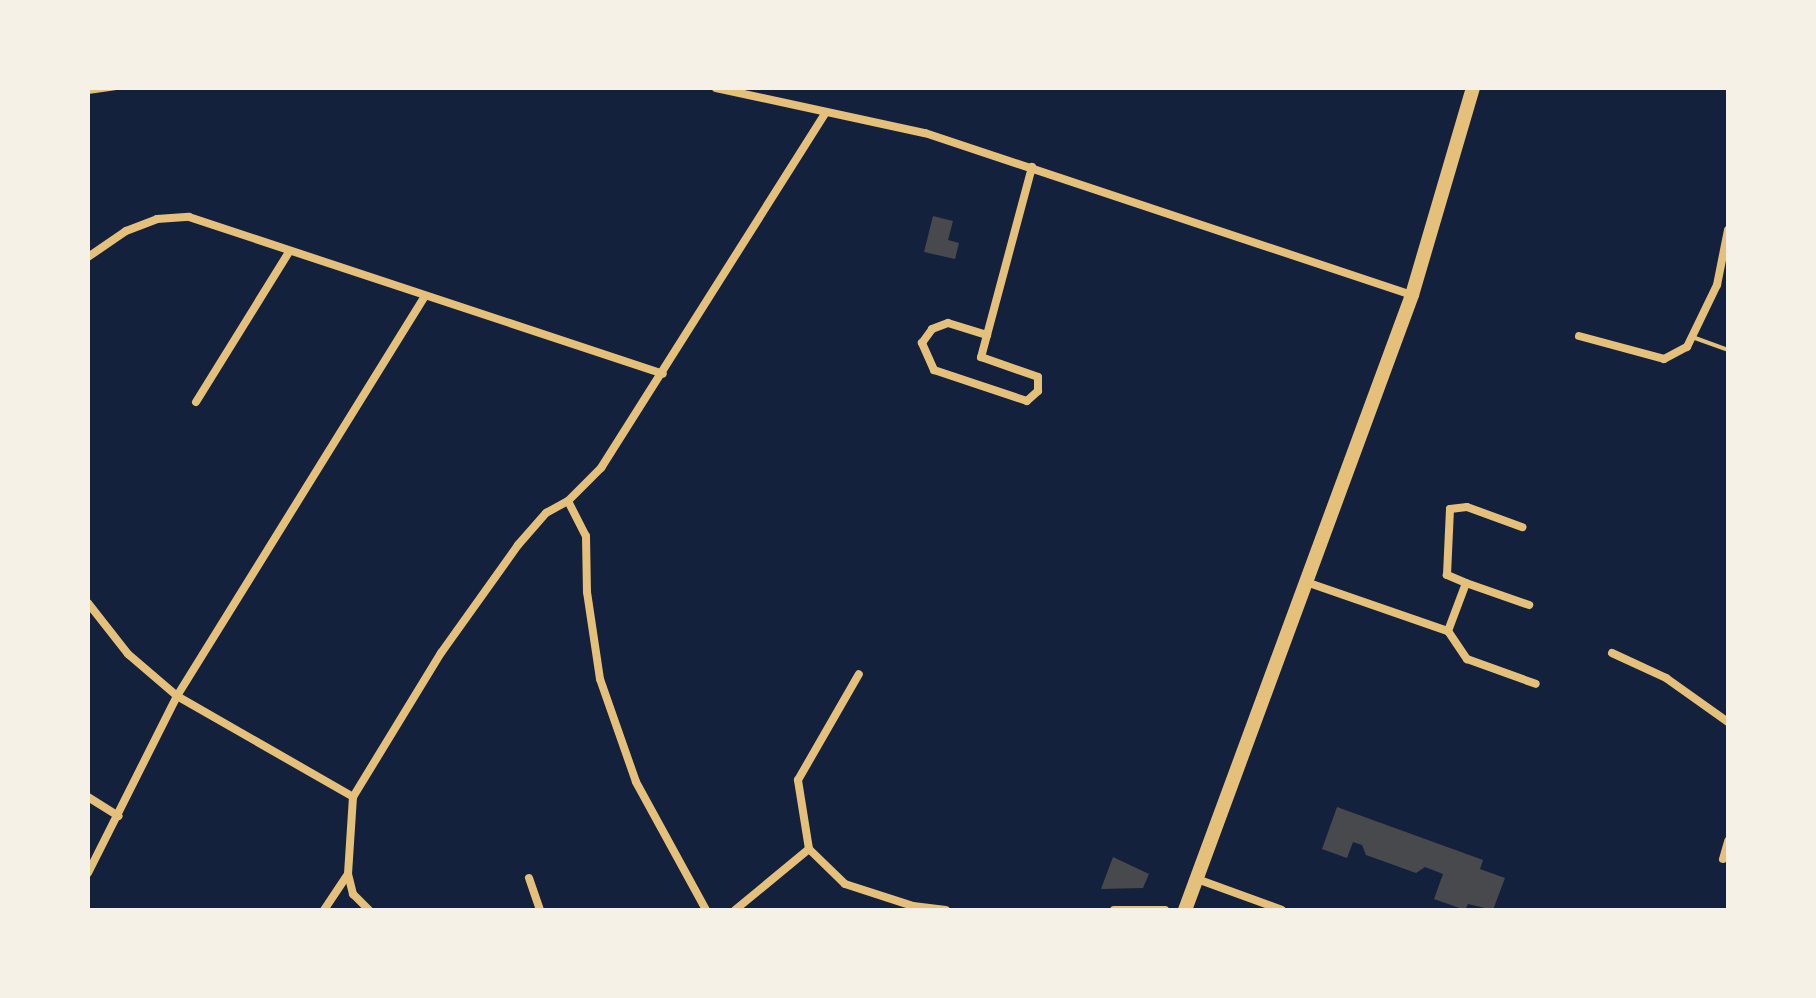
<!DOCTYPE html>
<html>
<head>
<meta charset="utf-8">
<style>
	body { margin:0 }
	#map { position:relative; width:1816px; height:998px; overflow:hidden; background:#14213d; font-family:"Fira Sans",sans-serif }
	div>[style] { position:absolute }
	.building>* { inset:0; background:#48494c }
	.service>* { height:4px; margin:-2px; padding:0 2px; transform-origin:2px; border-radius:2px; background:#e5c07b }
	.minor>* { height:8px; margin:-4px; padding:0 4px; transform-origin:4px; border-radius:4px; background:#e5c07b }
	.primary>* { height:14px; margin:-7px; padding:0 7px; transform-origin:7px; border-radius:7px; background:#e5c07b }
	span { translate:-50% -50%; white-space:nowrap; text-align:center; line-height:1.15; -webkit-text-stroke:6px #f6f1e7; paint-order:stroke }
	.frame { position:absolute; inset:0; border:90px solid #f6f1e7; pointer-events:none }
</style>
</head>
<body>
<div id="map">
	<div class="building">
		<i style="clip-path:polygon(933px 216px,953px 221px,948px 240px,959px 243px,955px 259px,924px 252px)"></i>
		<i style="clip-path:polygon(1337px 807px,1483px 860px,1480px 869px,1505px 878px,1493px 910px,1468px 904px,1465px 910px,1434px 899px,1443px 874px,1425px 867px,1416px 873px,1366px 855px,1362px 845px,1353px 842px,1347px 858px,1322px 849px)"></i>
		<i style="clip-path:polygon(1113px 857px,1149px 874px,1143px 888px,1101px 889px)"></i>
	</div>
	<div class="service">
		<i style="left:88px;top:92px;width:27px;rotate:-8deg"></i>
		<i style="left:1695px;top:338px;width:35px;rotate:20deg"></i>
	</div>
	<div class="minor">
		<i style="left:716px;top:88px;width:214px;rotate:12.2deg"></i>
		<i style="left:925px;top:133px;width:513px;rotate:18.4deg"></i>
		<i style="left:88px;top:257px;width:46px;rotate:-34.4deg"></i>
		<i style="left:126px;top:231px;width:33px;rotate:-21deg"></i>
		<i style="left:157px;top:219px;width:32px;rotate:-4deg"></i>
		<i style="left:189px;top:217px;width:499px;rotate:18.3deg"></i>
		<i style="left:987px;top:335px;width:23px;rotate:105deg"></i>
		<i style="left:981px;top:357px;width:60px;rotate:19.3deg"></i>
		<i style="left:1038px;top:377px;width:14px;rotate:90deg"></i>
		<i style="left:1038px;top:391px;width:15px;rotate:138deg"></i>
		<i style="left:1027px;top:401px;width:98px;rotate:-161.6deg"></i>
		<i style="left:934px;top:370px;width:30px;rotate:-114deg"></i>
		<i style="left:922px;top:343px;width:17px;rotate:-54deg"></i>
		<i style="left:932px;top:329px;width:17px;rotate:-21deg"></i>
		<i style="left:948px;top:323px;width:41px;rotate:17.1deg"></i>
		<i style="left:987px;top:335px;width:174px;rotate:-75deg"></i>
		<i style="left:1579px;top:336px;width:88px;rotate:15.1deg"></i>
		<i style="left:1664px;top:359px;width:26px;rotate:-28deg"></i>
		<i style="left:1687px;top:347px;width:69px;rotate:-64.2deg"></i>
		<i style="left:1717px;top:285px;width:56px;rotate:-78.7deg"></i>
		<i style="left:196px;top:402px;width:176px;rotate:-58.2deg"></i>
		<i style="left:568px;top:501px;width:39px;rotate:63deg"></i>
		<i style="left:586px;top:536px;width:56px;rotate:89deg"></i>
		<i style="left:587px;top:592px;width:88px;rotate:81.5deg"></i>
		<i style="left:600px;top:679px;width:109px;rotate:70.7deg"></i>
		<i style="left:636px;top:782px;width:146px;rotate:61.3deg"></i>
		<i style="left:1309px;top:583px;width:147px;rotate:19.1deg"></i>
		<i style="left:1448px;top:631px;width:34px;rotate:56deg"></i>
		<i style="left:1467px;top:659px;width:73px;rotate:19.9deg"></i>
		<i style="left:1466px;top:583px;width:21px;rotate:-157deg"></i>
		<i style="left:1447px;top:575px;width:66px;rotate:-87.4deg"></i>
		<i style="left:1450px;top:509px;width:17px;rotate:-7deg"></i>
		<i style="left:1467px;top:507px;width:59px;rotate:20deg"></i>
		<i style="left:88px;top:603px;width:65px;rotate:51.9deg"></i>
		<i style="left:128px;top:654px;width:65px;rotate:40.6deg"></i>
		<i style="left:177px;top:696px;width:203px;rotate:29.8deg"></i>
		<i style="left:1448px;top:631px;width:51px;rotate:-69.4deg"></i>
		<i style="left:1466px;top:583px;width:67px;rotate:19.2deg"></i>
		<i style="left:1612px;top:653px;width:60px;rotate:24.8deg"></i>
		<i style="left:1666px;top:678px;width:76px;rotate:35.4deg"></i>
		<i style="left:88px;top:797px;width:36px;rotate:32deg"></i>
		<i style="left:809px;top:849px;width:70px;rotate:-99.1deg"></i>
		<i style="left:798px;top:780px;width:122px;rotate:-60.1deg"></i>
		<i style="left:1723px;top:859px;width:19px;rotate:-74deg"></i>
		<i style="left:88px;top:873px;width:198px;rotate:-63.3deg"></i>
		<i style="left:177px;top:696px;width:469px;rotate:-58.2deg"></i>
		<i style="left:348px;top:874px;width:21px;rotate:76deg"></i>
		<i style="left:353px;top:894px;width:23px;rotate:45deg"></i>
		<i style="left:529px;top:878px;width:34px;rotate:71deg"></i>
		<i style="left:1197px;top:879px;width:90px;rotate:20deg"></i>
		<i style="left:324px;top:910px;width:43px;rotate:-56.3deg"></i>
		<i style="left:348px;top:874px;width:77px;rotate:-86.3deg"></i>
		<i style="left:353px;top:797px;width:169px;rotate:-58.6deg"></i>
		<i style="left:441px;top:653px;width:133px;rotate:-54.5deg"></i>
		<i style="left:518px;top:545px;width:43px;rotate:-48.8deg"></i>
		<i style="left:546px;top:513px;width:25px;rotate:-29deg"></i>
		<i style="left:568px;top:501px;width:47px;rotate:-45deg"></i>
		<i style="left:601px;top:468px;width:421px;rotate:-57.7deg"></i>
		<i style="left:735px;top:910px;width:96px;rotate:-39.5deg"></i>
		<i style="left:809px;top:849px;width:50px;rotate:44.2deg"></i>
		<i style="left:845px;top:884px;width:71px;rotate:17.9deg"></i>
		<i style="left:913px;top:906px;width:33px;rotate:7deg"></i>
		<i style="left:1114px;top:910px;width:51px"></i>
	</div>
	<div class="primary">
		<i style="left:1185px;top:910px;width:656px;rotate:-69.74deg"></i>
		<i style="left:1412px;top:295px;width:216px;rotate:-73.6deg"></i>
	</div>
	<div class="frame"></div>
</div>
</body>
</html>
